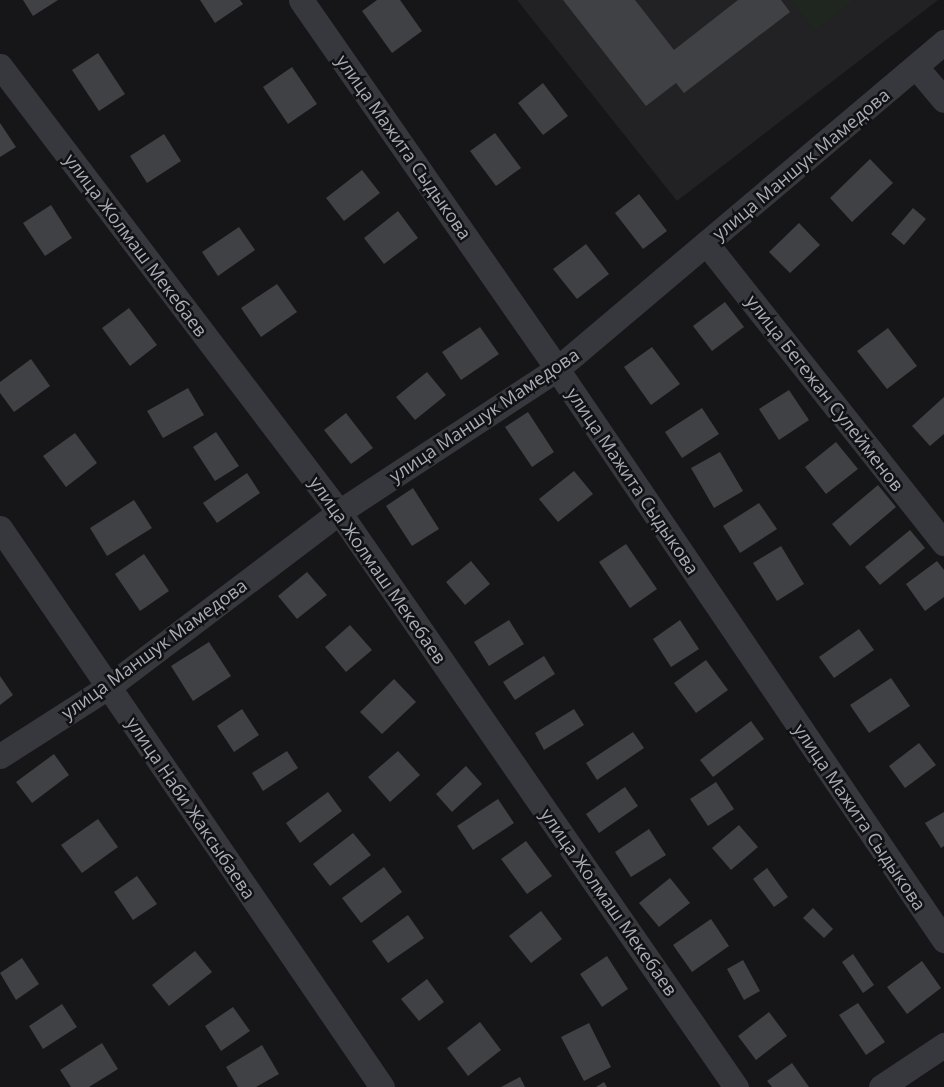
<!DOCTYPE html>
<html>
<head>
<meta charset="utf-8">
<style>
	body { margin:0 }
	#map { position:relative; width:944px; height:1087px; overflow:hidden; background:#161618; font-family:"Open Sans",sans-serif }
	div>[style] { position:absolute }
	.built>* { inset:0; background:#222225 }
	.green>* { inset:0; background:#1e261f }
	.building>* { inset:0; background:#404145 }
	.minor>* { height:25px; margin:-12.5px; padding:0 12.5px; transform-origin:12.5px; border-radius:12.5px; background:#37383d }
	span { translate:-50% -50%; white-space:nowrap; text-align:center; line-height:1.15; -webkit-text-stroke:5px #111113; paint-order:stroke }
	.street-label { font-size:18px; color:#a8adb8 }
</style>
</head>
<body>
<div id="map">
	<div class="built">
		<i style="clip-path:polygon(517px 0,938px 0,677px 201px)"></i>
	</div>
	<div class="green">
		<i style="clip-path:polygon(791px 0,854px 0,815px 31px)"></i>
	</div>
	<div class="building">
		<i style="clip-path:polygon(23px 0,58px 0,33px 16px)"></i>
		<i style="clip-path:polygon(200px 0,240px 0,243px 4px,215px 23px)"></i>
		<i style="clip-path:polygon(377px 0,400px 0,422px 31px,392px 53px,362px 11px)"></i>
		<i style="clip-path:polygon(563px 0,635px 0,674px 50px,738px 0,781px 0,790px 12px,684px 93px,676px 83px,646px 106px)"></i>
		<i style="clip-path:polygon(98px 53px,125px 94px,99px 111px,72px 70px)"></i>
		<i style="clip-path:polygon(292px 67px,317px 104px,288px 124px,263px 87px)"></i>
		<i style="clip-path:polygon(543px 83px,568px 116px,543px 135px,518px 103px)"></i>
		<i style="clip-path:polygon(0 123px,16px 147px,0 157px)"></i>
		<i style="clip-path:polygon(495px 133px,521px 168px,496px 186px,470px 151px)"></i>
		<i style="clip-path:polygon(164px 134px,181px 161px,147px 183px,130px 156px)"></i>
		<i style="clip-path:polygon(870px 159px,893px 183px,852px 222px,830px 198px)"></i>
		<i style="clip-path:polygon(362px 170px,380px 193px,344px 221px,326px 198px)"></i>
		<i style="clip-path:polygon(639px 194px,667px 231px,643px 249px,615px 213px)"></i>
		<i style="clip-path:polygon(51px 205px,72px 238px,45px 256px,23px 223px)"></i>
		<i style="clip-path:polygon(913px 208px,926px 219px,904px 245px,891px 234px)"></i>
		<i style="clip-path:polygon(398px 211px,418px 238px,384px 264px,364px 238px)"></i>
		<i style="clip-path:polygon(799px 223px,820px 245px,790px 273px,769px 252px)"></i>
		<i style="clip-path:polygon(239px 227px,255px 250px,218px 276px,202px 252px)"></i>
		<i style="clip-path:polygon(586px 244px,609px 274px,577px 299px,553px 269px)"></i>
		<i style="clip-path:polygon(277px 284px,297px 312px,261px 337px,241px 308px)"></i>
		<i style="clip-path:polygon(725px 302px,744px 327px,712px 351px,693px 326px)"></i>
		<i style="clip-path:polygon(129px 308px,157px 345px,130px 366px,102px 328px)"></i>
		<i style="clip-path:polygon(480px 327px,499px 354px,461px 380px,442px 352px)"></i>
		<i style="clip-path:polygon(888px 328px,917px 366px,887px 389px,857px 351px)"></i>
		<i style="clip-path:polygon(652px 347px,680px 384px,651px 405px,624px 367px)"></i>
		<i style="clip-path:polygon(31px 359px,50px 386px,14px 412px,0 393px,0 382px)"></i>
		<i style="clip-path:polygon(427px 372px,446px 395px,415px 420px,396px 397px)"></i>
		<i style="clip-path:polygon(188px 388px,204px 415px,163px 438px,147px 411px)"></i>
		<i style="clip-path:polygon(789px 390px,809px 420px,779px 440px,759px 409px)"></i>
		<i style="clip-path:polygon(944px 397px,944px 434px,930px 446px,912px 426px)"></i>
		<i style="clip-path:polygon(702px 408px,719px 434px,682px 458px,665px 432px)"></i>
		<i style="clip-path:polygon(528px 412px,554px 452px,532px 467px,505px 427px)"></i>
		<i style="clip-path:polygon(346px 413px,373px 448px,351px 464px,324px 430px)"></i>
		<i style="clip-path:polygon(216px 432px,239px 466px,215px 481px,193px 447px)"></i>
		<i style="clip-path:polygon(75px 433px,97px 463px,66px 487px,43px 456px)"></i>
		<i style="clip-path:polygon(836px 442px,858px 469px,826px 494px,805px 467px)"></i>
		<i style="clip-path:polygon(720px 452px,743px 491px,714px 508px,691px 468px)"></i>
		<i style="clip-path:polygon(574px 471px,593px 494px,558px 522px,539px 499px)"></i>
		<i style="clip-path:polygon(247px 473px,260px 493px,217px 523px,203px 503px)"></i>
		<i style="clip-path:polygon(878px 485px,896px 507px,850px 546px,832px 524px)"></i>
		<i style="clip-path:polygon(413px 488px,439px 529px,412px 546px,386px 506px)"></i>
		<i style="clip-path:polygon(134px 500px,152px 528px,107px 556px,90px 528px)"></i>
		<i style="clip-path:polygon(759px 503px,777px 529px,740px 553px,723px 526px)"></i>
		<i style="clip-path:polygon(910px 530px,925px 548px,880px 585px,865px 567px)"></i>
		<i style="clip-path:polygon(626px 544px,657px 589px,630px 608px,599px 562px)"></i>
		<i style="clip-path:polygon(781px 546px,804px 584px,777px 601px,753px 563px)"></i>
		<i style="clip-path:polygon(144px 554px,169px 591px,140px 611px,115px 574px)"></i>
		<i style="clip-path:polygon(471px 561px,490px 584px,465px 605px,446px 582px)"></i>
		<i style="clip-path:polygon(937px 561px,944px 570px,944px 597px,925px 611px,906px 584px)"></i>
		<i style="clip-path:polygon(307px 572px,327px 595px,297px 619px,278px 596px)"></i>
		<i style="clip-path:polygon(509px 620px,524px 644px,489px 666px,474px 642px)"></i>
		<i style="clip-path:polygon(680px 620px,699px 649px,671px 667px,653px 639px)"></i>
		<i style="clip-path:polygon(350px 625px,372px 650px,346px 672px,325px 647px)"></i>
		<i style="clip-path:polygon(859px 629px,874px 650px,834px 678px,819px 657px)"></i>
		<i style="clip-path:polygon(209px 642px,231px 676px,193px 701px,171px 666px)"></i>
		<i style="clip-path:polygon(544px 656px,555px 674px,515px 700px,503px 682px)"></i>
		<i style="clip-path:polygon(706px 660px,728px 690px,696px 713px,674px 683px)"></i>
		<i style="clip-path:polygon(0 676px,13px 695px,0 705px)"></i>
		<i style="clip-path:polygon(891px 678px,910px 706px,869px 733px,850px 705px)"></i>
		<i style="clip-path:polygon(394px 679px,416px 702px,382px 734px,360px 712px)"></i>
		<i style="clip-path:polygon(242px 709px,259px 735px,234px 752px,217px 726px)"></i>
		<i style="clip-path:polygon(574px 709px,584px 725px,544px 750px,535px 733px)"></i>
		<i style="clip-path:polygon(751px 721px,764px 739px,713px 777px,700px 760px)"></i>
		<i style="clip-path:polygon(633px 732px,644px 748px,597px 780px,586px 763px)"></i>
		<i style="clip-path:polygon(919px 743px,936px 765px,905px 788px,889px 766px)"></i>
		<i style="clip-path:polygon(287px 751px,298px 768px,263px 791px,252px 773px)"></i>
		<i style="clip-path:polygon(398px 751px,420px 775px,390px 802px,368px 777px)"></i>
		<i style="clip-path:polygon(54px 754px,69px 775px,32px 803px,16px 782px)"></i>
		<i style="clip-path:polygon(466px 766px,482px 784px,452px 812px,436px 794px)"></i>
		<i style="clip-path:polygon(716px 782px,734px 809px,708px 826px,690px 799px)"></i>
		<i style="clip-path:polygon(625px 787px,638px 806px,599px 833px,586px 814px)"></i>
		<i style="clip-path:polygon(328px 792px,342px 811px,300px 843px,286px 823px)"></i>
		<i style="clip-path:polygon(498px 799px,514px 823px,473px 850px,457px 826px)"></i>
		<i style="clip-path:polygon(944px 812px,944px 846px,941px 848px,925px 823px)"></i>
		<i style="clip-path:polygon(98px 819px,118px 847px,82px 873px,61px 845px)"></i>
		<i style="clip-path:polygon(739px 825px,758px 847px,731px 870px,712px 848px)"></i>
		<i style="clip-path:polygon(649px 829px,666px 855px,631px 877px,615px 852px)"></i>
		<i style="clip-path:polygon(353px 833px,371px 855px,330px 886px,313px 864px)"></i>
		<i style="clip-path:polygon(526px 841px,552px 876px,527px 894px,501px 859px)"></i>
		<i style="clip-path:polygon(384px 867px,402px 892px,361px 923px,342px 898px)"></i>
		<i style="clip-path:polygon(767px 868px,788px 897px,774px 907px,753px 879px)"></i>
		<i style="clip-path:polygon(137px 876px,157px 904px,133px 920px,114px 892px)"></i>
		<i style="clip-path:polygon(670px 878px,690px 903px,659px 927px,639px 903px)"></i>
		<i style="clip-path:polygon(813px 908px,833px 929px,824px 938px,803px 918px)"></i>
		<i style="clip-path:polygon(541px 911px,562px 939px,531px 963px,509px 936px)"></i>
		<i style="clip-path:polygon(408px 915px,424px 938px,388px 963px,372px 941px)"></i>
		<i style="clip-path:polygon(711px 919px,729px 946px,692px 972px,673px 945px)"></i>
		<i style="clip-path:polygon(195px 951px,212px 972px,169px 1006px,152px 985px)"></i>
		<i style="clip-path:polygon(853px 954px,874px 985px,863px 993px,842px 962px)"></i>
		<i style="clip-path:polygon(607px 956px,628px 989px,602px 1007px,580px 974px)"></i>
		<i style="clip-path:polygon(22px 958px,39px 984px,16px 1000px,0 973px)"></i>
		<i style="clip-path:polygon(743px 960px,760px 991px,744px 1000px,727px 969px)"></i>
		<i style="clip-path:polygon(922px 961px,941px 988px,907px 1014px,887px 987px)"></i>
		<i style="clip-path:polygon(427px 979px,444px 1002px,419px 1021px,401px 999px)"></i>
		<i style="clip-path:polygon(858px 1003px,885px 1042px,866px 1055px,839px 1015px)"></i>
		<i style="clip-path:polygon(62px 1004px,77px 1027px,43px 1049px,29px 1026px)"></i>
		<i style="clip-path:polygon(233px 1007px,250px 1031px,221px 1051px,205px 1026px)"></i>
		<i style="clip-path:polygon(769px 1012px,787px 1036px,756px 1060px,738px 1036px)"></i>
		<i style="clip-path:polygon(480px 1022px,501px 1050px,468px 1076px,447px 1048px)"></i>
		<i style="clip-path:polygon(589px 1023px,611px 1067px,584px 1081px,561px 1037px)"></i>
		<i style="clip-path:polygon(102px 1043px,118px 1069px,89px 1087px,71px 1087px,60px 1070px)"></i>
		<i style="clip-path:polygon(262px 1045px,279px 1074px,256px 1087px,238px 1087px,226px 1067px)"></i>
		<i style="clip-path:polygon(792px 1063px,809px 1087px,772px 1087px,767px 1081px)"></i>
		<i style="clip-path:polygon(520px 1077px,525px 1087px,501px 1087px)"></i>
		<i style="clip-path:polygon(604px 1082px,607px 1087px,596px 1087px)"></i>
	</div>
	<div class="minor">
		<i style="left:301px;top:0;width:449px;rotate:55.2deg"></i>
		<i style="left:557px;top:369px;width:690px;rotate:55.87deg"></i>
		<i style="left:0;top:66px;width:560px;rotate:52.76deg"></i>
		<i style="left:339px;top:512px;width:699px;rotate:55.38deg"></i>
		<i style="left:916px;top:67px;width:43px;rotate:49.7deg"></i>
		<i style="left:706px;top:243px;width:383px;rotate:51.6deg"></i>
		<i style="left:0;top:528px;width:677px;rotate:55.65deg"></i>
		<i style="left:0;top:756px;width:128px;rotate:-32.6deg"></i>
		<i style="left:108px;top:687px;width:290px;rotate:-37.1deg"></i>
		<i style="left:339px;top:512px;width:261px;rotate:-33.3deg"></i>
		<i style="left:557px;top:369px;width:507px;rotate:-40.2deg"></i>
		<i style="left:881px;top:1087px;width:76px;rotate:-33.7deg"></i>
	</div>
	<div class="street-label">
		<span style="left:404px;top:147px;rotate:55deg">улица Мажита Сыдыкова</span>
		<span style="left:801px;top:164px;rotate:-40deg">улица Маншук Мамедова</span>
		<span style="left:136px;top:245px;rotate:53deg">улица Жолмаш Мекебаев</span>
		<span style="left:825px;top:393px;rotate:52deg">улица Бегежан Сулейменов</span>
		<span style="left:484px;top:415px;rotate:-34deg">улица Маншук Мамедова</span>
		<span style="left:633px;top:481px;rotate:56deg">улица Мажита Сыдыкова</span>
		<span style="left:378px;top:570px;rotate:55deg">улица Жолмаш Мекебаев</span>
		<span style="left:154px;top:649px;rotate:-36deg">улица Маншук Мамедова</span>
		<span style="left:191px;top:808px;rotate:56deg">улица Наби Жаксыбаева</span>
		<span style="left:860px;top:817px;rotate:56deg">улица Мажита Сыдыкова</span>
		<span style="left:609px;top:902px;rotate:55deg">улица Жолмаш Мекебаев</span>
	</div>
</div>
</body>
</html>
